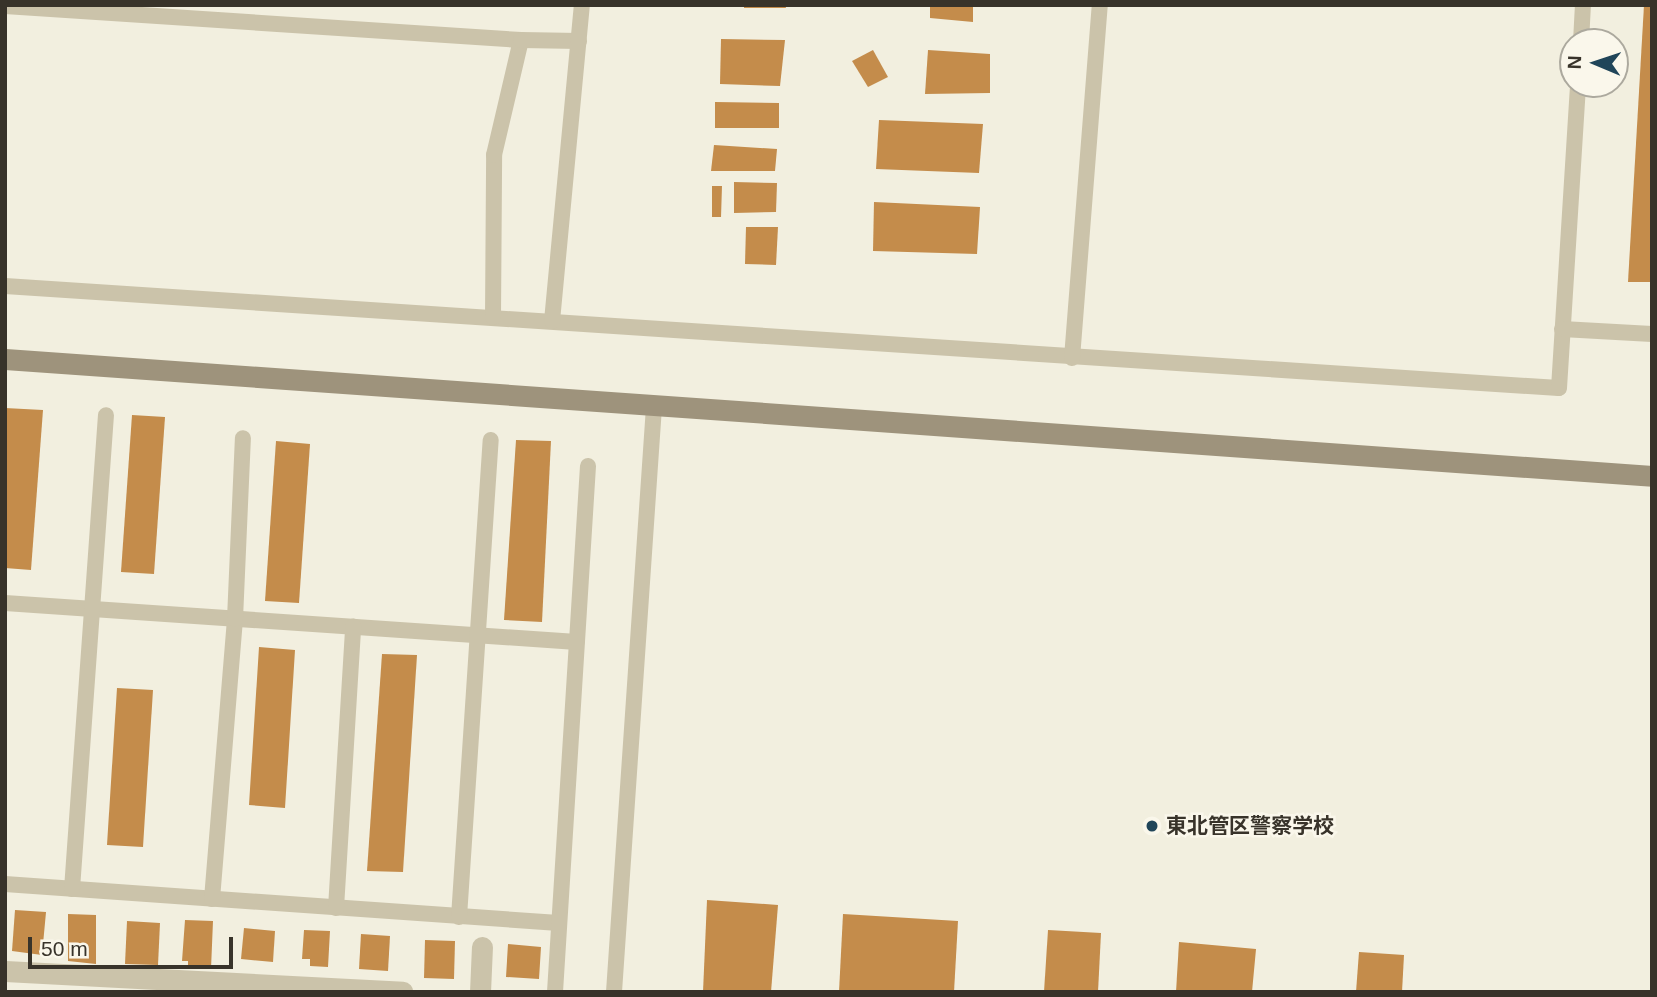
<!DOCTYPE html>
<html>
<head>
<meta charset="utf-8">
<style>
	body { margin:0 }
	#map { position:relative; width:1657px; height:997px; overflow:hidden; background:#f2efdf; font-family:Arial,"Noto Sans JP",sans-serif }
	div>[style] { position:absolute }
	.building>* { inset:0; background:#c48c4b }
	.lane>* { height:16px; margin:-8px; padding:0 8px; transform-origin:8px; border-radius:8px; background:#cbc3aa }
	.street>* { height:21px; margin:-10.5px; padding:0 10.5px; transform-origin:10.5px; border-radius:10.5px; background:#cbc3aa }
	.secondary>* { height:21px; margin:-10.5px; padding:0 10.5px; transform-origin:10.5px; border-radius:10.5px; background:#9e937c }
	.dots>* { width:19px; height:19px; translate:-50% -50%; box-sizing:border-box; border:4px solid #faf7eb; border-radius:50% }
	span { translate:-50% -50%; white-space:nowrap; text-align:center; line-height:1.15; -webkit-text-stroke:5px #faf7eb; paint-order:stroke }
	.poi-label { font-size:21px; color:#38332a; font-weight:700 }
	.left { translate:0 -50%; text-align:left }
	.frame { position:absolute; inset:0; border:7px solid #38332a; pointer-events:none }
	.north { position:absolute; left:1559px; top:28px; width:70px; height:70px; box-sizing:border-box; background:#faf7eb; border:2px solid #aca99e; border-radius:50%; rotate:272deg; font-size:19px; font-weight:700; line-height:28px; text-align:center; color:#38332a }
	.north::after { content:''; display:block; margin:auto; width:24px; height:32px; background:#204559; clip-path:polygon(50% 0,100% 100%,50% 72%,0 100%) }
	.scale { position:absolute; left:28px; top:937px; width:205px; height:32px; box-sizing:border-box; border:4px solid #38332a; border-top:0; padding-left:9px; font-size:21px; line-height:24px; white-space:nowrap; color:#38332a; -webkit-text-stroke:5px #faf7eb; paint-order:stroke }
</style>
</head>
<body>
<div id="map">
	<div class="building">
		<i style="clip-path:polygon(744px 5px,785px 5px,786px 8px,744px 8px)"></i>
		<i style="clip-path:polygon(930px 5px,973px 5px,973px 22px,930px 18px)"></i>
		<i style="clip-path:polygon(1644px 5px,1652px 5px,1652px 282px,1628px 282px)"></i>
		<i style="clip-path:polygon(721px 39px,785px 40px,780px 86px,720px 84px)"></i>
		<i style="clip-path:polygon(873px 50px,888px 77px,868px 87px,852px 61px)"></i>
		<i style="clip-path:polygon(928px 50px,990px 54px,990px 93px,925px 94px)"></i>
		<i style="clip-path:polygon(715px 102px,779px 103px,779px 128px,715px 128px)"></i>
		<i style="clip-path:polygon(879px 120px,983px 124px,979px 173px,876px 169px)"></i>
		<i style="clip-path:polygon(714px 145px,777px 149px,775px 171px,711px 171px)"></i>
		<i style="clip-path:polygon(734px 182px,777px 183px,776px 212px,734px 213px)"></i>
		<i style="clip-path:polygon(712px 186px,722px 186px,721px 217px,712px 217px)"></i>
		<i style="clip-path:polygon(874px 202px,980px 207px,977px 254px,873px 251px)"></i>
		<i style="clip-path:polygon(746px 227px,778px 227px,776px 265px,745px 264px)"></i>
		<i style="clip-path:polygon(5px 408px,43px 410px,31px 570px,5px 568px)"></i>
		<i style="clip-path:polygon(132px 415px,165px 417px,154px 574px,121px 572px)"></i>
		<i style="clip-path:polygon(516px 440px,551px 441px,542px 622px,504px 620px)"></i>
		<i style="clip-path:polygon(276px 441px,310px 444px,299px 603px,265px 601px)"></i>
		<i style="clip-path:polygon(259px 647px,295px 650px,285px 808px,249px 805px)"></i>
		<i style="clip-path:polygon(382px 654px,417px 655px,403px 872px,367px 871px)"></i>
		<i style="clip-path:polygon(117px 688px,153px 690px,143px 847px,107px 845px)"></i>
		<i style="clip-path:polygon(707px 900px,778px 905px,771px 992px,703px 992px)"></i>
		<i style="clip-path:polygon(15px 910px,46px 912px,42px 955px,12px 951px)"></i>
		<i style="clip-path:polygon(68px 914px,96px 915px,96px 964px,68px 961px)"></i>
		<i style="clip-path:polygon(843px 914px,958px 921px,954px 992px,839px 992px)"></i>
		<i style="clip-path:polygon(185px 920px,213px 921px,211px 969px,188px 967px,188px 961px,182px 961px)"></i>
		<i style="clip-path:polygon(127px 921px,160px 923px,158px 965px,125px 964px)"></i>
		<i style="clip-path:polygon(244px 928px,275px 931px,273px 962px,241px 959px)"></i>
		<i style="clip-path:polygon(304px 930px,330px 931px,328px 967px,310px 966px,310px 959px,302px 959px)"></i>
		<i style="clip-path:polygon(1048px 930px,1101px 933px,1098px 992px,1044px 992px)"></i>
		<i style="clip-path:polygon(361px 934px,390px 936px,388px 971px,359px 969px)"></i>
		<i style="clip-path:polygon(425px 940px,455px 941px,454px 979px,424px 978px)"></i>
		<i style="clip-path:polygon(1179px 942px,1256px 949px,1252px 992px,1176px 992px)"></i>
		<i style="clip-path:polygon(508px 944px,541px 947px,539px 979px,506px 977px)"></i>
		<i style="clip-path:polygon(1359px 952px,1404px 955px,1402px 992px,1356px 992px)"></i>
	</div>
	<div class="lane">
		<i style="left:5px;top:6px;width:517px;rotate:3.77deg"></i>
		<i style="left:1581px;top:42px;width:37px;rotate:-87deg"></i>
		<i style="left:5px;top:286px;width:1557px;rotate:3.76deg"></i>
		<i style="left:1559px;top:388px;width:305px;rotate:-86.4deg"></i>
		<i style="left:493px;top:317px;width:162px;rotate:-89.6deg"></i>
		<i style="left:494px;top:155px;width:118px;rotate:-76.8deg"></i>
		<i style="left:521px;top:40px;width:58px;rotate:1deg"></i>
		<i style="left:552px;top:321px;width:317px;rotate:-84.6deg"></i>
		<i style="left:1562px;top:329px;width:90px;rotate:3.2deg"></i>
		<i style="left:1072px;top:358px;width:354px;rotate:-85.5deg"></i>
		<i style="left:5px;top:603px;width:573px;rotate:3.9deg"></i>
		<i style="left:5px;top:884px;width:555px;rotate:4.03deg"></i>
		<i style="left:72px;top:889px;width:475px;rotate:-85.9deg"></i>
		<i style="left:212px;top:899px;width:281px;rotate:-85.3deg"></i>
		<i style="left:235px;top:619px;width:181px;rotate:-87.5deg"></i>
		<i style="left:336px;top:908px;width:282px;rotate:-86.5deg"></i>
		<i style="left:459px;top:917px;width:478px;rotate:-86.2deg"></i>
		<i style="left:555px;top:992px;width:527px;rotate:-86.41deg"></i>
		<i style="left:614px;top:992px;width:586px;rotate:-86.09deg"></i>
	</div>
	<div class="street">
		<i style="left:5px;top:971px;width:398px;rotate:3deg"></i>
		<i style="left:480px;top:992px;width:45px;rotate:-87.5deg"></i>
	</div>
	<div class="secondary">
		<i style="left:5px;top:359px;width:1651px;rotate:4.06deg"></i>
	</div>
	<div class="dots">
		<i style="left:1152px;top:826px;background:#204559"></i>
	</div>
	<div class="poi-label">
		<span class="left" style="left:1166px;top:826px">東北管区警察学校</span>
	</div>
	<div class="frame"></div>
	<div class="north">N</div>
	<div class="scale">50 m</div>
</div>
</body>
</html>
